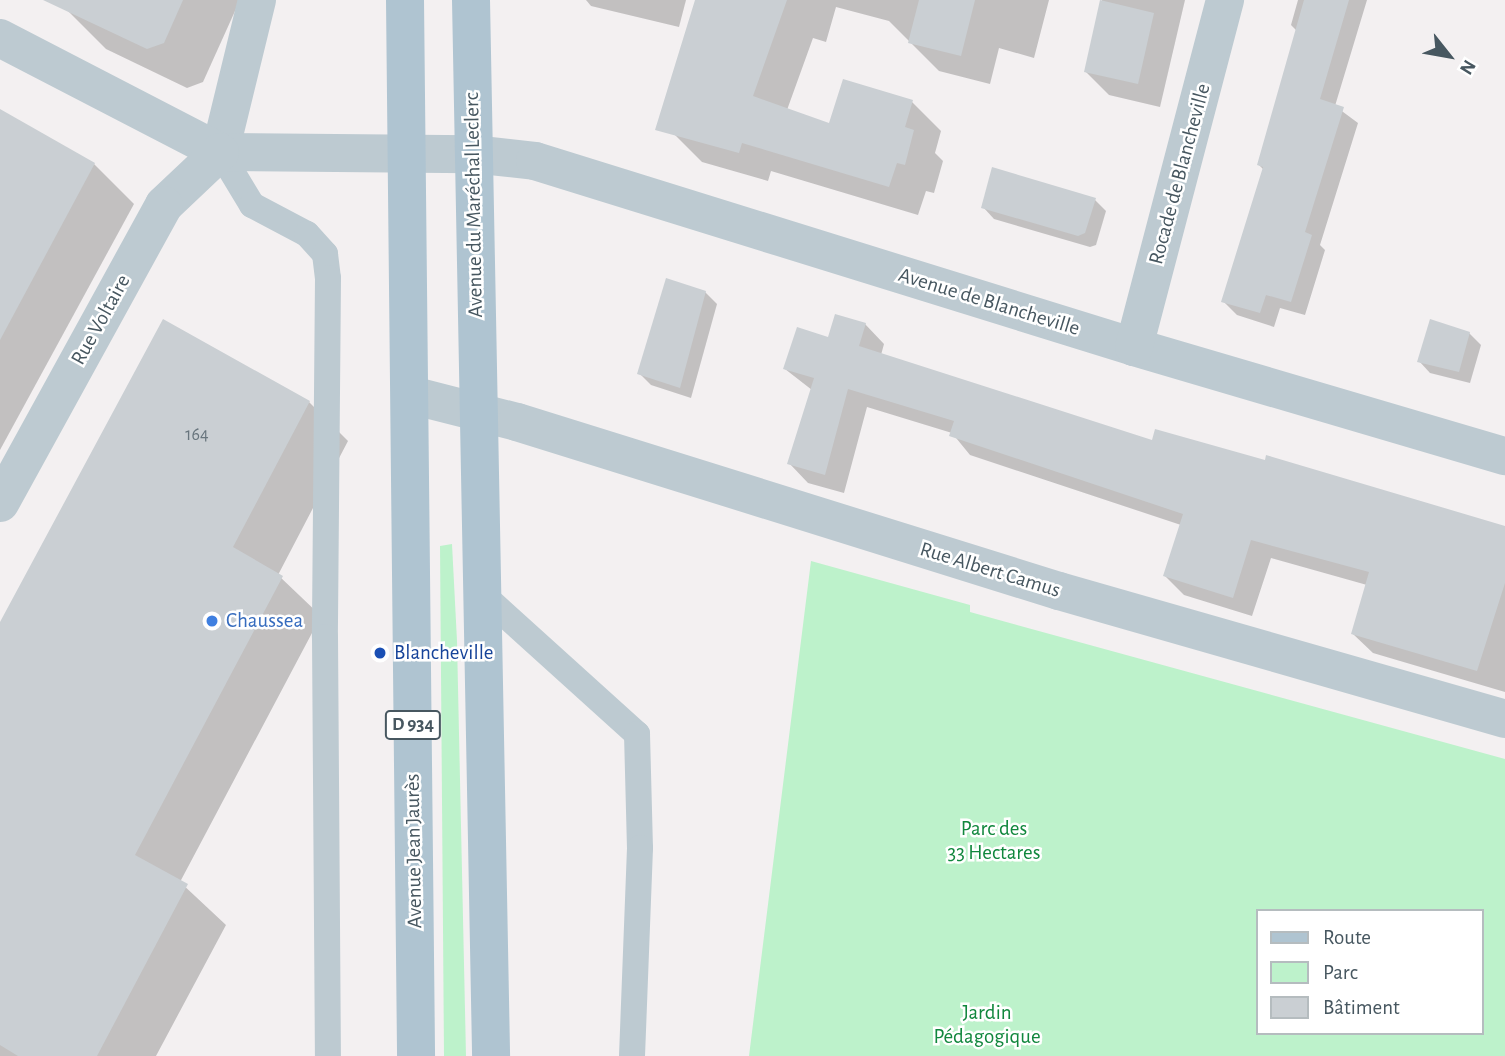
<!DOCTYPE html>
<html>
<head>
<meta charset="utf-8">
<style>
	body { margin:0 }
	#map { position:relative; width:1505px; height:1056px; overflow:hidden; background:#f3f0f1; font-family:"Alegreya Sans",sans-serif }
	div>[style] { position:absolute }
	.green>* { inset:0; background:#bdf2cb }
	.shadow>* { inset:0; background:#0003 }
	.building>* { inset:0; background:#cacfd3 }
	.lane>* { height:26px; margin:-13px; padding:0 13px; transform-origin:13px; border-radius:13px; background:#bdcad1 }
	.street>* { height:38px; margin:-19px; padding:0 19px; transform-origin:19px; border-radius:19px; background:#bdcad1 }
	.primary>* { height:38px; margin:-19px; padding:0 19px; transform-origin:19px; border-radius:19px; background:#afc4d1 }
	.dots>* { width:19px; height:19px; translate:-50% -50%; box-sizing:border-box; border:4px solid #fff; border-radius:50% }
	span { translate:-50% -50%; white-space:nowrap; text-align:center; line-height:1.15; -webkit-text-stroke:5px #fff; paint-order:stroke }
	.number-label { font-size:18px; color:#68757d }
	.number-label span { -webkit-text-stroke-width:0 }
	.shield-label span { padding:2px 5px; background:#fff; border:2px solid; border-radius:5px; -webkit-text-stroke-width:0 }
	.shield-label { font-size:19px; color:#475760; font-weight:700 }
	.street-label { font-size:21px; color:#475760 }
	.shop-label { font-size:21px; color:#366cbe }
	.left { translate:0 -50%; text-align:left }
	.transit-label { font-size:21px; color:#164399 }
	.park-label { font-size:21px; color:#11873d }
	.legend { position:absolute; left:1256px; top:909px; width:228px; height:126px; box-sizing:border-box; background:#fff; border:2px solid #b5bcbf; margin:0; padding:9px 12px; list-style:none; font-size:21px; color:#475760 }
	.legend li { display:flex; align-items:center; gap:14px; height:35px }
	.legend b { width:35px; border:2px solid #b5bcbf }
	.north { position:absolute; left:1414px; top:21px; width:70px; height:70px; -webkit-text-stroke:5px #fff; paint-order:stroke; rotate:121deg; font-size:19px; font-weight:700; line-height:28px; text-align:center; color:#475760 }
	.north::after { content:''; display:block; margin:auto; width:24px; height:32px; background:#475760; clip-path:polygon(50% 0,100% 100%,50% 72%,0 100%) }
</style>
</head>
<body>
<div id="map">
	<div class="green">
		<i style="clip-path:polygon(452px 544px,457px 641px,466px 1056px,444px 1056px,440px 546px)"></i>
		<i style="clip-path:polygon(evenodd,811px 561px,970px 605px,970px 612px,1505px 759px,1505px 1056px,749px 1056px,811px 561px,1258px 911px,1482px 911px,1482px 1033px,1258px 1033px,1258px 911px)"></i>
	</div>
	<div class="shadow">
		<i style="clip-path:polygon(70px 0,240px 0,203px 82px,187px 88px,106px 49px,66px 9px)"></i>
		<i style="clip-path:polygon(586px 0,686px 0,679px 27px,591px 6px)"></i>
		<i style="clip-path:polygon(746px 0,1049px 0,1034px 58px,999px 48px,990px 84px,939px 71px,889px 21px,836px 7px,826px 42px,813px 38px,787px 110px,830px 125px,912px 102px,941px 131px,935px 153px,943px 161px,934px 193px,926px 191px,918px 215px,771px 171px,768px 181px,702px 162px,673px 133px)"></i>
		<i style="clip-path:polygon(1102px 0,1185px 0,1160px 107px,1109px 95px,1086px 72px)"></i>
		<i style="clip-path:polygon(1298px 0,1367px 0,1335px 106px,1358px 123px,1320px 245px,1325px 250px,1305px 315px,1280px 308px,1274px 327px,1237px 315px,1223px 301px,1264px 170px,1259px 165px,1297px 31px,1291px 25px)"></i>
		<i style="clip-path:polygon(0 120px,94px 164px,134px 204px,0 450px)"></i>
		<i style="clip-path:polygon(1095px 200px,1106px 211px,1096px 245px,1090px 247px,994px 219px,983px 207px)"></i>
		<i style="clip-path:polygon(705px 292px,717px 304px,691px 398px,651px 385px,639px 373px)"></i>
		<i style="clip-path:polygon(865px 324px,884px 344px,881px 355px,1153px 442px,1505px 528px,1505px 692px,1373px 653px,1353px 634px,1367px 585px,1271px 558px,1252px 616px,1184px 595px,1165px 576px,1181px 525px,970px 455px,952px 433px,867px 407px,844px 493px,808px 483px,789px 463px,812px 390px,785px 369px,829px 339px)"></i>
		<i style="clip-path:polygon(1469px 333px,1481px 345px,1470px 383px,1430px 373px,1419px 361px)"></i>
		<i style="clip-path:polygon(309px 402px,348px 441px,278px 575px,321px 616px,180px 882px,226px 925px,156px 1056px,0 1056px,0 625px)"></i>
	</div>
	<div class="building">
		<i style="clip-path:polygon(43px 0,183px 0,164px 43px,147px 49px)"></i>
		<i style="clip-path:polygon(695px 0,787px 0,753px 96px,829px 123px,843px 79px,913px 100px,905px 127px,914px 130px,905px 165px,897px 163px,889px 187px,742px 143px,739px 153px,655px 130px)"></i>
		<i style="clip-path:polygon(919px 0,975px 0,961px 56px,908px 43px)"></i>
		<i style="clip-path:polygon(1100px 0,1154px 13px,1138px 84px,1084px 72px)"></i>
		<i style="clip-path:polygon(1304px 0,1349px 0,1320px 99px,1344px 107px,1305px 232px,1312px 235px,1291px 302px,1266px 295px,1260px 313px,1221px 302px,1263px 167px,1257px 165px)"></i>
		<i style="clip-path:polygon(0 109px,95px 163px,0 340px)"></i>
		<i style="clip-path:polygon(992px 167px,1096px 198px,1085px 233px,1078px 236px,981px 208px)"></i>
		<i style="clip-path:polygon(666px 278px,706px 291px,680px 388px,637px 374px)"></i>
		<i style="clip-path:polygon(835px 314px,866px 323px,859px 346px,1152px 440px,1155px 429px,1265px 460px,1266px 455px,1505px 526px,1505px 583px,1477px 671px,1351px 634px,1369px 572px,1251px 540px,1233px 598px,1163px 576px,1183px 514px,949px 436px,954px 421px,848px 389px,825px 475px,787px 464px,814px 378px,783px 369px,797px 327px,828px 337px)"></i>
		<i style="clip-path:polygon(163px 319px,310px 401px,233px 547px,283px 576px,135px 855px,188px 884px,97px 1056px,18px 1056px,0 1045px,0 622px)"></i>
		<i style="clip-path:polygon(1430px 319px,1470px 332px,1459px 372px,1417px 362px)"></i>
	</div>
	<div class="lane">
		<i style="left:220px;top:152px;width:62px;rotate:58.9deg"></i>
		<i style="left:252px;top:205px;width:62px;rotate:27.8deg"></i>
		<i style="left:307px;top:234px;width:27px;rotate:48deg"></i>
		<i style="left:325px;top:254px;width:24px;rotate:83deg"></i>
		<i style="left:328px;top:278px;width:359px;rotate:90.5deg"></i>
		<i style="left:325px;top:637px;width:419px;rotate:89.6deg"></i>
		<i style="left:482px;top:594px;width:209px;rotate:42.1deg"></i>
		<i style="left:637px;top:734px;width:114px;rotate:88.5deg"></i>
		<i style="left:640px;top:848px;width:208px;rotate:92.2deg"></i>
	</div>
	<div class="street">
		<i style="left:257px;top:0;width:156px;rotate:103.7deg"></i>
		<i style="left:220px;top:152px;width:252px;rotate:0.5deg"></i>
		<i style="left:472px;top:154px;width:63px;rotate:6.3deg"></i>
		<i style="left:535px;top:161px;width:627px;rotate:17.25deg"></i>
		<i style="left:1134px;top:347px;width:387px;rotate:16.4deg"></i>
		<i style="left:0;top:38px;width:248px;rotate:27.4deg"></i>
		<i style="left:220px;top:152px;width:77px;rotate:136.6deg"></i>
		<i style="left:164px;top:205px;width:340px;rotate:118.8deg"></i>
		<i style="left:1134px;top:347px;width:359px;rotate:-75.3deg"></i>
		<i style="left:411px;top:395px;width:109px;rotate:14.3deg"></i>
		<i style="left:517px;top:422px;width:568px;rotate:17.32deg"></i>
		<i style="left:1059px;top:591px;width:464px;rotate:16deg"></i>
	</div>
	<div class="primary">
		<i style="left:405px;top:0;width:1056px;rotate:89.4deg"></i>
		<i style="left:471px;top:0;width:1056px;rotate:88.91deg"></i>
	</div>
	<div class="dots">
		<i style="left:212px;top:621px;background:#3f7fe0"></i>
		<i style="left:380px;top:653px;background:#1a4fb4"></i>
	</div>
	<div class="number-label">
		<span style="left:197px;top:435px">164</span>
	</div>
	<div class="shield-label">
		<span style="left:413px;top:725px">D 934</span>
	</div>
	<div class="street-label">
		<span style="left:1180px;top:174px;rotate:-75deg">Rocade de Blancheville</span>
		<span style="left:474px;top:205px;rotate:-91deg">Avenue du Maréchal Leclerc</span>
		<span style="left:989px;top:302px;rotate:17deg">Avenue de Blancheville</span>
		<span style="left:101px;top:320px;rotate:-61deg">Rue Voltaire</span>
		<span style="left:990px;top:570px;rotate:17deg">Rue Albert Camus</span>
		<span style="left:414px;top:851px;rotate:-91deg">Avenue Jean Jaurès</span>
	</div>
	<div class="shop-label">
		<span class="left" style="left:226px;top:621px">Chaussea</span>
	</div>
	<div class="transit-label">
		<span class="left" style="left:394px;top:653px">Blancheville</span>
	</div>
	<div class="park-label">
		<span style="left:994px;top:841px">Parc des<br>33 Hectares</span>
		<span style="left:987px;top:1025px">Jardin<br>Pédagogique</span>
	</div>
	<ul class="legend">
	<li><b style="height:9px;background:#afc4d1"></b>Route</li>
	<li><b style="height:19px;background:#bdf2cb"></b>Parc</li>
	<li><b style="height:19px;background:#cacfd3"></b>Bâtiment</li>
	</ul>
	<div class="north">N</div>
</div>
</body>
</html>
